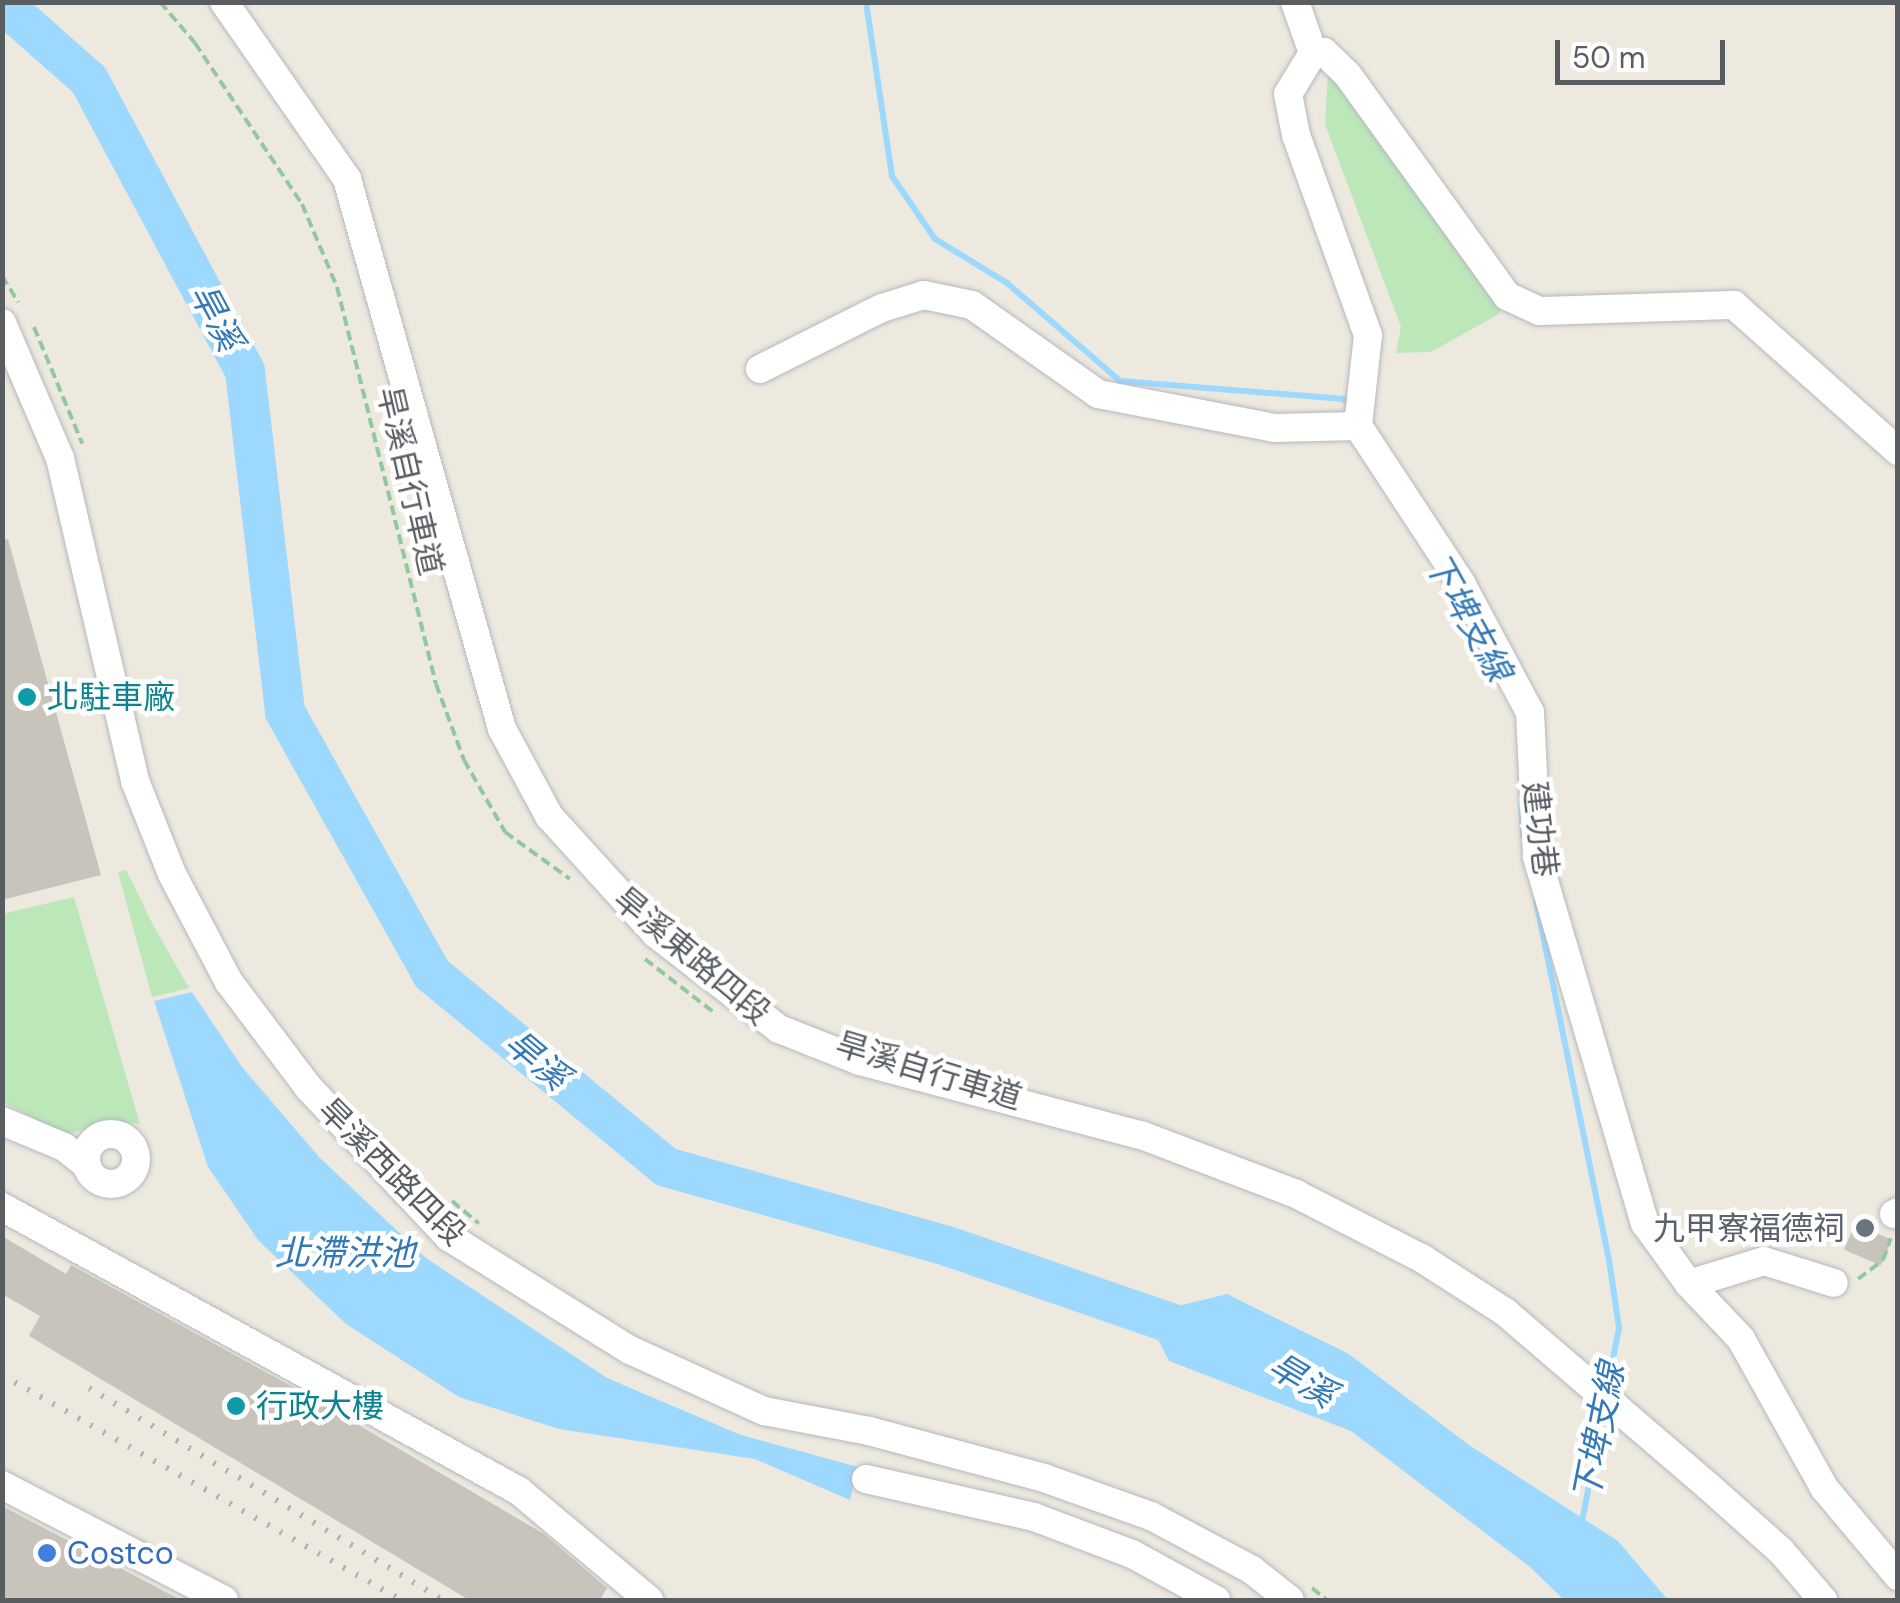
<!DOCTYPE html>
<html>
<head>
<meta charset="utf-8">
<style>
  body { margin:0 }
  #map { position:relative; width:1900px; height:1603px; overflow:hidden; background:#ede9df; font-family:"DM Sans","Noto Sans TC",sans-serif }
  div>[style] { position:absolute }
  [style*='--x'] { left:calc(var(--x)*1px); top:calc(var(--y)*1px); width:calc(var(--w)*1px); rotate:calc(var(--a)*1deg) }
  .green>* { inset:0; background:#bbe7b9 }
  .water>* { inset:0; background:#9dd8ff }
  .stream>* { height:6px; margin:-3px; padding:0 3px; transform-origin:3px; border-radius:3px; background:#9dd8ff }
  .river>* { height:40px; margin:-20px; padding:0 20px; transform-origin:20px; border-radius:20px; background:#9dd8ff }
  .building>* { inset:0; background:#c8c4bc; transform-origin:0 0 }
  .path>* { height:4px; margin-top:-2px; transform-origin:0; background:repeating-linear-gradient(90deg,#92c89f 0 10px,transparent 0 15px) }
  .roads { filter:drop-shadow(0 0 2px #b5b8be) drop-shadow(0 0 2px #b5b8be) }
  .minor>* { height:28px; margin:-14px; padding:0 14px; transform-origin:14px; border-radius:14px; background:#fff }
  .minor>.ring { margin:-14px; padding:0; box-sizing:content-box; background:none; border:28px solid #fff; border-radius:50% }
  .rail>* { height:6px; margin-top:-3px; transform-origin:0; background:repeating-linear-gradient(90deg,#b2b3b3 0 2.5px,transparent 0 14.5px) }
  .dots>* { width:28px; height:28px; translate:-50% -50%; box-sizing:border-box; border:5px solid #fff; border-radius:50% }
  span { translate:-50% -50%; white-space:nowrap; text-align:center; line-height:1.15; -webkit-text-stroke:9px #fff; paint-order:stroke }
  .street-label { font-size:32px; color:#585d62 }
  .culture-label { font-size:32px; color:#0d838f }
  .left { translate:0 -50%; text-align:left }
  .worship-label { font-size:32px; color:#5b616d }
  .right { translate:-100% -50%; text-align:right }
  .shop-label { font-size:32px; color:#366cbe }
  .water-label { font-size:35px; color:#3379b8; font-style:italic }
  .frame { position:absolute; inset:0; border:5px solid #585d62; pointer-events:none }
  .scale { position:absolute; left:1555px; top:40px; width:170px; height:45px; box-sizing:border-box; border:5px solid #585d62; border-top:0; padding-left:12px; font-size:30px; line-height:35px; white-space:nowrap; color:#585d62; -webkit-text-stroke:8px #fff; paint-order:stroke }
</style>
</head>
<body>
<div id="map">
  <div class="green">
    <i style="clip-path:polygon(1328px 73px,1510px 295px,1499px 314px,1431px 352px,1396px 353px,1401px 327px,1325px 124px)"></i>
    <i style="clip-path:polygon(126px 870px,153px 925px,189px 988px,152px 997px,118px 872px)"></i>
    <i style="clip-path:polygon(74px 897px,140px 1124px,106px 1121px,67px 1135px,3px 1102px,2px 914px)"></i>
  </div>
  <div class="water">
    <i style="clip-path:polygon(192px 992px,242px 1067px,319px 1157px,426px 1258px,607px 1378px,741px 1435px,858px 1467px,850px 1500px,755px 1459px,559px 1429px,459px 1397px,346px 1324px,258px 1240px,208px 1167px,154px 1001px)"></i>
    <i style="clip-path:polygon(1227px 1294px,1349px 1354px,1469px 1445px,1618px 1541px,1668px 1600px,1564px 1600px,1530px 1567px,1351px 1431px,1169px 1361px,1145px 1314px)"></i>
  </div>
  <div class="stream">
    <i style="--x:866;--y:2;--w:176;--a:81.5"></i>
    <i style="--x:892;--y:176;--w:76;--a:55.7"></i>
    <i style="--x:935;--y:239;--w:84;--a:31.4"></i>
    <i style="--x:1007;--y:283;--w:150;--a:40.9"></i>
    <i style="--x:1120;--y:381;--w:225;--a:4.6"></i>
    <i style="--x:1344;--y:399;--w:13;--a:58"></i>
    <i style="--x:1521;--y:798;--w:37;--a:87"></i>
    <i style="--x:1536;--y:901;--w:366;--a:78.5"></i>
    <i style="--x:1609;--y:1260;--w:69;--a:81.6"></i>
    <i style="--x:1619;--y:1328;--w:62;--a:101.1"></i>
    <i style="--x:1581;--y:1527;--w:122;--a:-79.1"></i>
  </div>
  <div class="river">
    <i style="--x:2;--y:3;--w:116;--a:41.5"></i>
    <i style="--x:89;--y:80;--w:330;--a:61.8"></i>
    <i style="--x:245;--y:371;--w:343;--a:83.3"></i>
    <i style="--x:285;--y:712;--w:300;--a:60.7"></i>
    <i style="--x:432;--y:974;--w:303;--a:39.5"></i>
    <i style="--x:666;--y:1167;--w:292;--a:15.7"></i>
    <i style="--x:947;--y:1246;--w:261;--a:19"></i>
  </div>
  <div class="building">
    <i style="clip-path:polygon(8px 539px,101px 875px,2px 900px,2px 540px)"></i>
    <i style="left:1855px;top:1224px;width:40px;height:28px;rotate:23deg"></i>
    <i style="clip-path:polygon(2px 1236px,66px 1274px,71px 1265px,311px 1397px,544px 1534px,607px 1588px,600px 1600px,469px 1600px,29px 1336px,40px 1316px,2px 1294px)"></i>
    <i style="clip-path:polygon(2px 1506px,181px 1600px,2px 1600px)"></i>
  </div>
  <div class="path">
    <i style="--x:160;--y:2;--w:54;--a:49.5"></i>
    <i style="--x:195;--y:43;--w:193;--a:56.4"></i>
    <i style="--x:302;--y:204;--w:90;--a:67.1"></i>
    <i style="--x:337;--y:287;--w:409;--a:76"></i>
    <i style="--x:436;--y:684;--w:81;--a:69.8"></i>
    <i style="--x:464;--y:760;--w:83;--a:60.3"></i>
    <i style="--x:505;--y:832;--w:80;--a:35.9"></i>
    <i style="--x:2;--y:276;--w:31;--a:58"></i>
    <i style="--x:34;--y:327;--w:126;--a:67.5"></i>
    <i style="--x:645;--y:959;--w:90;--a:37.8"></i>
    <i style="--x:452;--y:1201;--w:35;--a:40"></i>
    <i style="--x:1858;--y:1279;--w:31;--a:-37"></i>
    <i style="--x:1883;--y:1260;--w:23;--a:-70"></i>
    <i style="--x:1312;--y:1588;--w:19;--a:39"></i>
  </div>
  <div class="roads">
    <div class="minor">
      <i style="--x:224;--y:2;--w:216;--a:55.2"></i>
      <i style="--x:347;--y:179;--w:571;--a:74.26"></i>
      <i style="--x:502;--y:729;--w:99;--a:61.6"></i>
      <i style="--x:549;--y:816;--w:159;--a:47.8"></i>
      <i style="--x:656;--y:934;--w:155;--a:37.7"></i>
      <i style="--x:779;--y:1029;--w:87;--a:21.6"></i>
      <i style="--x:860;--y:1061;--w:291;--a:14.8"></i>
      <i style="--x:1141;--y:1135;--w:166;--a:20.8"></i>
      <i style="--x:1296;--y:1194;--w:143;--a:27.1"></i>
      <i style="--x:1423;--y:1259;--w:98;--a:32.9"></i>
      <i style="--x:1505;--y:1312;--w:267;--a:40.6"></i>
      <i style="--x:1708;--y:1486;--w:98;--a:41.7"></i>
      <i style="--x:1781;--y:1551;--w:65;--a:49.4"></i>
      <i style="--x:1295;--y:2;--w:54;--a:70.6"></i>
      <i style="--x:1313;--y:53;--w:48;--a:121.4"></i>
      <i style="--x:1288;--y:94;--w:42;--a:79"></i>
      <i style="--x:1296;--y:135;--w:213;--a:70.2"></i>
      <i style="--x:1368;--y:335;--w:92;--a:96.3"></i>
      <i style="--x:1358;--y:426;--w:188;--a:56.7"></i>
      <i style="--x:1461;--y:583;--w:146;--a:61.9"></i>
      <i style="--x:1530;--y:712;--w:145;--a:87.2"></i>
      <i style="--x:1537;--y:857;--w:382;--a:73.6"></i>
      <i style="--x:1645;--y:1223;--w:75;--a:54.2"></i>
      <i style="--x:1689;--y:1284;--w:76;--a:46.6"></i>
      <i style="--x:1741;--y:1339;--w:172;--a:60.8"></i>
      <i style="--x:1825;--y:1489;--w:114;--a:50"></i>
      <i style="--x:1313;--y:53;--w:11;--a:-5"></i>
      <i style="--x:1324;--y:52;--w:32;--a:44"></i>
      <i style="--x:1347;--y:74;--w:274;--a:54.2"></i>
      <i style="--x:1507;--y:296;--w:35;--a:25"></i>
      <i style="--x:1539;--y:311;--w:195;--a:-1.8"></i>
      <i style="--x:1734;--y:305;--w:220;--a:41.7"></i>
      <i style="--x:2;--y:323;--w:147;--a:66.8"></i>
      <i style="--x:60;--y:458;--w:332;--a:76.9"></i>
      <i style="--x:135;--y:781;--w:100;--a:68.3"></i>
      <i style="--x:172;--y:874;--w:122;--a:62.2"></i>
      <i style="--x:229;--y:982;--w:131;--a:53"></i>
      <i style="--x:308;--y:1087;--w:206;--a:46.8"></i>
      <i style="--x:449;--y:1237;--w:213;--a:32"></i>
      <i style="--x:630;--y:1350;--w:147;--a:24.5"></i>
      <i style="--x:764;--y:1411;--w:107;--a:10.8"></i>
      <i style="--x:869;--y:1431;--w:181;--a:15"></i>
      <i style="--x:1044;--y:1478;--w:114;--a:19.6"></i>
      <i style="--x:1151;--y:1516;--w:115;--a:28.1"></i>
      <i style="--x:1252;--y:1570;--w:48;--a:38.3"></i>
      <i style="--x:760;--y:369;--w:136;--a:-26.6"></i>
      <i style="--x:882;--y:308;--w:44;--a:-17.2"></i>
      <i style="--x:924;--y:295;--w:49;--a:11.8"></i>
      <i style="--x:972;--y:305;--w:154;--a:35.2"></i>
      <i style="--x:1098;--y:394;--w:180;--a:10.9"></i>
      <i style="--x:1275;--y:428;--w:83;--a:-1.4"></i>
      <i style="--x:2;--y:1121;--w:67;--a:22.8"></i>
      <i style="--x:64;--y:1147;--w:29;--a:38"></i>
      <i class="ring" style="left:86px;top:1134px;width:22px;height:22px"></i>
      <i style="--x:2;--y:1207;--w:590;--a:28.78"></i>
      <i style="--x:519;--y:1491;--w:170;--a:40"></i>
      <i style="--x:1894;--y:1214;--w:4;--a:-27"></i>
      <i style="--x:1689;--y:1284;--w:78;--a:-17"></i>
      <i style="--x:1764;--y:1261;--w:73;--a:17.4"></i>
      <i style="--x:866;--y:1479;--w:172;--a:12.7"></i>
      <i style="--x:1034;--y:1517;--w:105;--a:20.7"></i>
      <i style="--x:1132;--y:1554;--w:96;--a:28.7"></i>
      <i style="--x:2;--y:1485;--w:250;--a:27.4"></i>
    </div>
  </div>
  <div class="rail">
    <i style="--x:2;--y:1375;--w:458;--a:29.4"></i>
    <i style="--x:89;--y:1388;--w:413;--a:30.9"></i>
  </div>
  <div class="dots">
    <i style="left:27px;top:697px;background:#0f9aa8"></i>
    <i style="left:1865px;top:1228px;background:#6b7280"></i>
    <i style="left:236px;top:1406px;background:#0f9aa8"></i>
    <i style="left:47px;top:1553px;background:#3f7fe0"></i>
  </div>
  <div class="street-label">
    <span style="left:410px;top:481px;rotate:77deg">旱溪自行車道</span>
    <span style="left:1540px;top:829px;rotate:83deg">建功巷</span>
    <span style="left:692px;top:956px;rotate:40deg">旱溪東路四段</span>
    <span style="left:929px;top:1071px;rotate:17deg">旱溪自行車道</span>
    <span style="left:392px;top:1172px;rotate:45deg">旱溪西路四段</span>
  </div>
  <div class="culture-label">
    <span class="left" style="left:47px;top:697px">北駐車廠</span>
    <span class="left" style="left:256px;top:1406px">行政大樓</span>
  </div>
  <div class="worship-label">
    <span class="right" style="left:1845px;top:1228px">九甲寮福德祠</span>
  </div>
  <div class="shop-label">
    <span class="left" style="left:67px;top:1553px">Costco</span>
  </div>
  <div class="water-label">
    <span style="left:216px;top:317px;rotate:62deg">旱溪</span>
    <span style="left:1468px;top:617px;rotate:61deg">下埤支線</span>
    <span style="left:537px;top:1060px;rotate:40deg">旱溪</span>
    <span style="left:345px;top:1253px">北滯洪池</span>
    <span style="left:1302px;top:1380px;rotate:31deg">旱溪</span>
    <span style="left:1599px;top:1432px;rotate:-79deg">下埤支線</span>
  </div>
  <div class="frame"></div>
  <div class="scale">50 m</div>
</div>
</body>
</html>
